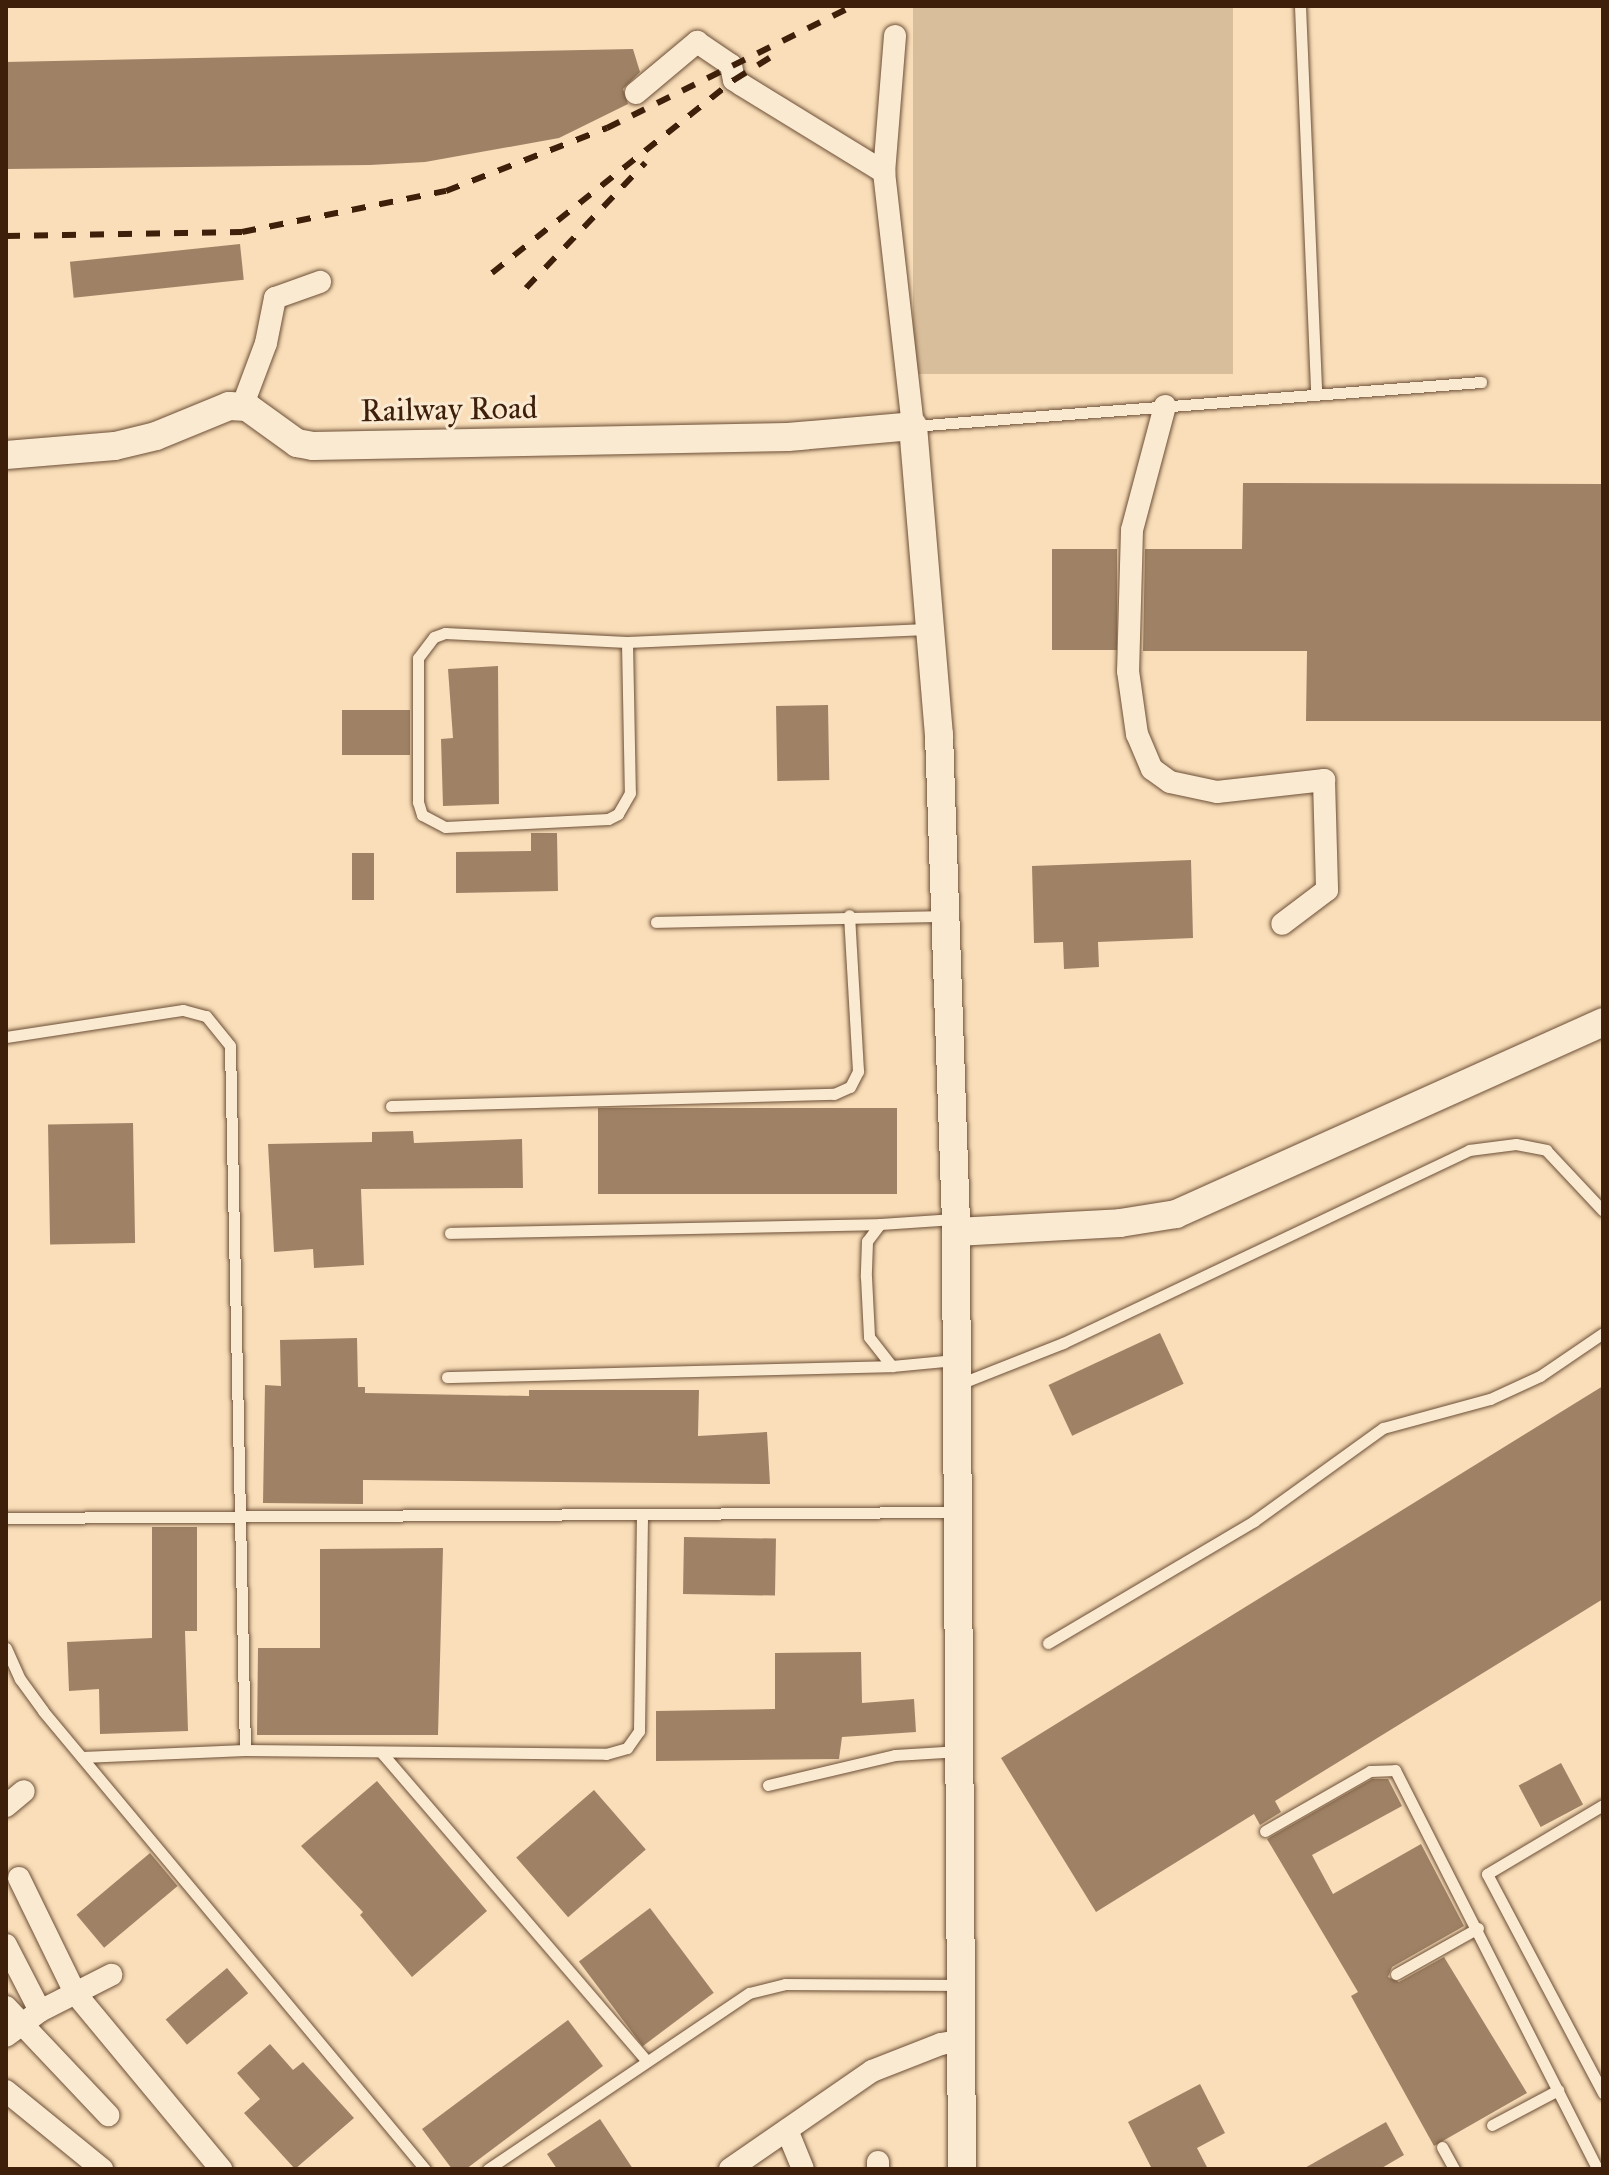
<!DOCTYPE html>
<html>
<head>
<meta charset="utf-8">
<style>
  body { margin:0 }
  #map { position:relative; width:1609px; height:2175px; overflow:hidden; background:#f9deb9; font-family:"IM FELL Great Primer",serif }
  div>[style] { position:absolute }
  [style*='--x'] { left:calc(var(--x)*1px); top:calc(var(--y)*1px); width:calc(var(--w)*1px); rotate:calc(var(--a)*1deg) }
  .green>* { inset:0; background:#d9be9b; transform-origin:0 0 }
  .building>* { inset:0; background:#9f8265; transform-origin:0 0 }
  .roads { filter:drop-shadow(0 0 2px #6c4f36) drop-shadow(0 0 2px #6c4f36) }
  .service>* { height:11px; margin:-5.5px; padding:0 5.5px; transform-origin:5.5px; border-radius:5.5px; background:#fbead2 }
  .minor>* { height:22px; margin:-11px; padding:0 11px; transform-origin:11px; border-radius:11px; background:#fbead2 }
  .tertiary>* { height:28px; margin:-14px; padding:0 14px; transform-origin:14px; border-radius:14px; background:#fbead2 }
  .rail>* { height:6px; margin-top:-3px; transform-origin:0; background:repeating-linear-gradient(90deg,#3d1f0a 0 14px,transparent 0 28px) }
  span { translate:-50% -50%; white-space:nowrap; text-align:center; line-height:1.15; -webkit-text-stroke:6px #fbead2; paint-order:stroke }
  .street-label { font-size:32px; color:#3d1f0a }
  .frame { position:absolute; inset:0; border:8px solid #3d1f0a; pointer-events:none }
</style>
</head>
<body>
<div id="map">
  <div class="green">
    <i style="left:913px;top:6px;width:320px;height:368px"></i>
  </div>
  <div class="building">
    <i style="clip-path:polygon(633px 49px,640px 72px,623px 89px,628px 104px,559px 138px,425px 162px,370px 165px,6px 169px,6px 62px)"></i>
    <i style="left:240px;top:244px;width:36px;height:171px;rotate:84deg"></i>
    <i style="clip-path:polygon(1243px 483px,1603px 484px,1603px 721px,1306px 721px,1307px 651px,1143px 651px,1145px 549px,1242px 549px)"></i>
    <i style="left:1052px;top:549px;width:65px;height:101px"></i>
    <i style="clip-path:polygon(498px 666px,499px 804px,443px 806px,441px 739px,453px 738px,448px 669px)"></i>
    <i style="left:828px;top:705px;width:75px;height:52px;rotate:89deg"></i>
    <i style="left:410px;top:710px;width:45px;height:68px;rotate:90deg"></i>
    <i style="clip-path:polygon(531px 833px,557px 833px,558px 891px,456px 893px,456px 852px,531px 851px)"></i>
    <i style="left:352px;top:853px;width:22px;height:47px"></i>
    <i style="clip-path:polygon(1191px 860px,1193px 938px,1098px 942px,1099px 967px,1064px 969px,1063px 942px,1034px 943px,1032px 866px)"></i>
    <i style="left:897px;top:1108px;width:86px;height:299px;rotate:90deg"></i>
    <i style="left:133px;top:1123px;width:120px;height:85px;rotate:89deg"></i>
    <i style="clip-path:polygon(413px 1131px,414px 1143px,522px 1139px,523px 1188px,361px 1189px,364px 1265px,314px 1268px,313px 1249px,274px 1252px,268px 1144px,372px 1142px,372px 1132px)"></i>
    <i style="left:1160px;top:1333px;width:56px;height:123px;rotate:65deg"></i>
    <i style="clip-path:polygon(357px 1338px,358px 1387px,365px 1387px,365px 1393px,529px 1396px,529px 1390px,699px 1390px,698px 1436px,767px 1432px,770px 1484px,363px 1480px,363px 1504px,263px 1503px,265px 1385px,281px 1386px,280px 1340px)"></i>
    <i style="clip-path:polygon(1603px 1386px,1603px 1599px,1275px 1801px,1281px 1812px,1260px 1825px,1254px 1814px,1096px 1912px,1001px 1758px)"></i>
    <i style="clip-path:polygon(152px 1527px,197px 1527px,197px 1631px,185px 1631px,188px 1731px,100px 1734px,99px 1689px,69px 1691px,67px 1642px,152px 1638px)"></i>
    <i style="left:684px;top:1537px;width:92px;height:57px;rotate:1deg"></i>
    <i style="clip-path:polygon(443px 1548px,438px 1735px,257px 1735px,258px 1648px,320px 1648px,320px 1549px)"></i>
    <i style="clip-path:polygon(861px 1652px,862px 1703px,914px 1699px,916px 1732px,842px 1737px,839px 1759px,656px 1761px,656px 1711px,775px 1709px,775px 1653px)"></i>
    <i style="left:1561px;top:1763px;width:47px;height:48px;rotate:62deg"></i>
    <i style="clip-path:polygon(1372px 1779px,1388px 1779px,1402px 1806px,1312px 1855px,1333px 1894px,1421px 1844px,1464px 1926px,1392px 1967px,1388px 1977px,1399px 1982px,1444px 1957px,1527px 2093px,1434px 2146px,1351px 1996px,1358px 1992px,1267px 1839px)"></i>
    <i style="clip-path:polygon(377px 1781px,487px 1911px,412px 1977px,360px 1915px,363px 1912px,301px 1846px)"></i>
    <i style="left:594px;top:1790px;width:79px;height:103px;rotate:49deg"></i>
    <i style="left:150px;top:1853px;width:43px;height:96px;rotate:50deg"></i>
    <i style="left:650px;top:1908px;width:106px;height:89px;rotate:53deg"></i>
    <i style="left:227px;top:1968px;width:33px;height:80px;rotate:50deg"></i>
    <i style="clip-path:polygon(568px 2020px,603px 2066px,466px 2169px,452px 2169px,422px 2129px)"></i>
    <i style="clip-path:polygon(270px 2044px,293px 2070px,303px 2062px,354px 2118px,295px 2169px,244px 2113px,260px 2099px,237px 2073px)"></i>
    <i style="clip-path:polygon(1200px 2084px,1225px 2133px,1197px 2148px,1208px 2169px,1152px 2169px,1128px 2122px)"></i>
    <i style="clip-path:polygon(600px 2119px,633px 2169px,557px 2169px,547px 2154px)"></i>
    <i style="clip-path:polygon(1386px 2122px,1404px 2155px,1380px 2169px,1303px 2169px)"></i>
  </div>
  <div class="roads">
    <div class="service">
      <i style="--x:1300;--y:6;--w:388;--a:87.6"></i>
      <i style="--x:913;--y:426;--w:570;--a:-4.43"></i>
      <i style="--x:627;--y:642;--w:151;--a:88.9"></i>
      <i style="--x:630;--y:793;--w:24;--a:120"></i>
      <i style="--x:618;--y:814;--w:11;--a:153"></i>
      <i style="--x:608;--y:819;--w:163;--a:177.2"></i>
      <i style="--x:445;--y:827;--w:26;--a:-152"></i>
      <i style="--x:422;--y:815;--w:14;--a:-107"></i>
      <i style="--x:418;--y:802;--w:144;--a:-90"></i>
      <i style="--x:418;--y:658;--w:26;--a:-53"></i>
      <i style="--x:434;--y:637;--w:12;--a:-20"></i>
      <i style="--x:445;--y:633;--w:182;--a:2.8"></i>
      <i style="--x:627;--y:642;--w:300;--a:-2.5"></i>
      <i style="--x:656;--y:922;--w:287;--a:-1.2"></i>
      <i style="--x:6;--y:1037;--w:179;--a:-8.7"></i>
      <i style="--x:183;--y:1010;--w:24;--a:15"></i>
      <i style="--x:206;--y:1016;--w:38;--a:51"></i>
      <i style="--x:230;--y:1046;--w:704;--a:88.78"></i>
      <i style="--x:391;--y:1106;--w:443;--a:-1.6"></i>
      <i style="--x:834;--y:1094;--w:17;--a:-24"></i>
      <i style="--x:850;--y:1087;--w:18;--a:-63"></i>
      <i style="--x:858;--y:1071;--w:156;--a:-93.3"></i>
      <i style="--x:954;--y:1219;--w:74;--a:176.1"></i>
      <i style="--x:880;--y:1224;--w:21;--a:127"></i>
      <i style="--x:867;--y:1241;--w:36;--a:92"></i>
      <i style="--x:866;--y:1277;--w:60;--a:87.1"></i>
      <i style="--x:869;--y:1337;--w:37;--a:52"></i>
      <i style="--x:892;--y:1366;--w:63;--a:-5.4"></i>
      <i style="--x:450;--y:1233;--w:430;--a:-1.2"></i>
      <i style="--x:447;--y:1377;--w:445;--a:-1.4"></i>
      <i style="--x:959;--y:1384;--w:112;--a:-21.5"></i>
      <i style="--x:1063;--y:1343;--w:450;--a:-25.4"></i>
      <i style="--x:1469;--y:1150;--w:47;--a:-7.3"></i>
      <i style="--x:1516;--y:1144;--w:31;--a:11"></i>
      <i style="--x:1546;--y:1150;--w:83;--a:46.9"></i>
      <i style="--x:6;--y:1518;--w:950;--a:-0.36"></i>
      <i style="--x:1048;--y:1643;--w:239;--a:-30.6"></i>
      <i style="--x:1254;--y:1521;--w:159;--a:-35.8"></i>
      <i style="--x:1383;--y:1428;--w:111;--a:-15.2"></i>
      <i style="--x:1490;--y:1399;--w:55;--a:-24.7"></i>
      <i style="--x:1540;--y:1376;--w:76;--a:-34.3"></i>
      <i style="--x:6;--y:1648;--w:34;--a:66"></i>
      <i style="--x:20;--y:1679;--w:39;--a:54"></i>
      <i style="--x:43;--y:1711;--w:596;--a:50.17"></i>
      <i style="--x:381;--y:1752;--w:405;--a:49.3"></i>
      <i style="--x:82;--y:1757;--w:163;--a:-2.5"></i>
      <i style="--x:245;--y:1750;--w:361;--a:0.6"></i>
      <i style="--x:606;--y:1754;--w:22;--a:-16"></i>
      <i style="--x:627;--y:1748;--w:21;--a:-55"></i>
      <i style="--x:639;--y:1731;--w:216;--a:-89.2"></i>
      <i style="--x:768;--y:1785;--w:130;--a:-13.3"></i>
      <i style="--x:895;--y:1755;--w:65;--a:-3.5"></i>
      <i style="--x:1603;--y:1805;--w:135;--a:149.3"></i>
      <i style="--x:1487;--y:1874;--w:248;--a:62.1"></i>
      <i style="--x:1265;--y:1831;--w:121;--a:-29.7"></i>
      <i style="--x:1370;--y:1771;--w:25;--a:-2"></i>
      <i style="--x:1395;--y:1770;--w:447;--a:63.1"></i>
      <i style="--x:1396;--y:1974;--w:94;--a:-29.3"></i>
      <i style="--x:1492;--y:2125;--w:75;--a:-27.9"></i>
      <i style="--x:1442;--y:2147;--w:25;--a:61"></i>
      <i style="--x:488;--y:2169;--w:315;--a:-34"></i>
      <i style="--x:749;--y:1993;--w:37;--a:-14"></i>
      <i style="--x:785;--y:1984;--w:175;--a:0.3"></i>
    </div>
    <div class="minor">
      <i style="--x:895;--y:36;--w:136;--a:94.6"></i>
      <i style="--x:884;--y:172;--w:256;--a:83.5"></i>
      <i style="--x:636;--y:93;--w:80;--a:-39.9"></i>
      <i style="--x:697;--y:42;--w:41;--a:34.1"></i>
      <i style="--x:731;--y:65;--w:15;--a:79"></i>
      <i style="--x:734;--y:80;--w:9;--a:32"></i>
      <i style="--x:742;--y:85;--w:167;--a:31.5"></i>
      <i style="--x:1165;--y:406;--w:128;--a:104.9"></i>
      <i style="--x:1132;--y:530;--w:141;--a:91.6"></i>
      <i style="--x:1128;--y:671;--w:64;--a:81.9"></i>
      <i style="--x:1137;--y:734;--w:38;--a:67"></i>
      <i style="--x:1152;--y:769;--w:22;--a:36"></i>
      <i style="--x:1170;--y:782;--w:48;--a:12"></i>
      <i style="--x:1217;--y:792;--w:108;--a:-6.4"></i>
      <i style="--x:1324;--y:780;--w:110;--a:88.4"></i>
      <i style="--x:1327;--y:890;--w:56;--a:142.9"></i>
      <i style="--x:242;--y:407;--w:68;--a:-69.4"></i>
      <i style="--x:266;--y:343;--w:46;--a:-78.7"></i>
      <i style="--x:275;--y:298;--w:48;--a:-19.6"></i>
      <i style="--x:6;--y:1806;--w:23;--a:-40"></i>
      <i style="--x:19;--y:1878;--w:128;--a:64"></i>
      <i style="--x:75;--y:1993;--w:229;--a:50.3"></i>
      <i style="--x:6;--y:1945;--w:74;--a:62.7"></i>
      <i style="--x:6;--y:2007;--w:149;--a:46.6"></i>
      <i style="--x:6;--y:2036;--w:42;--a:-36.3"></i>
      <i style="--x:40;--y:2011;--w:80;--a:-26.9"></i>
      <i style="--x:6;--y:2091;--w:124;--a:39.1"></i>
      <i style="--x:787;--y:2130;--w:42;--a:67.7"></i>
      <i style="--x:878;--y:2162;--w:7;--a:90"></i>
      <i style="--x:730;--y:2169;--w:173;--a:-34.6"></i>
      <i style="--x:872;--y:2071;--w:74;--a:-21.4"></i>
      <i style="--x:941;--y:2044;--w:23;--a:-10"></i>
    </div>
    <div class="tertiary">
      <i style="--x:6;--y:455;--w:109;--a:-4.7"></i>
      <i style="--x:115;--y:446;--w:42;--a:-13.7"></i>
      <i style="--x:156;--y:436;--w:79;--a:-22.3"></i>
      <i style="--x:229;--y:406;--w:18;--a:3"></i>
      <i style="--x:247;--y:407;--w:62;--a:35.8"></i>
      <i style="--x:297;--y:443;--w:16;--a:11"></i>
      <i style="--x:313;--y:446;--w:475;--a:-1.1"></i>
      <i style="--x:788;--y:437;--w:125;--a:-5"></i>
      <i style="--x:913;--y:426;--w:310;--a:85.2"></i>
      <i style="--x:939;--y:735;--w:497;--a:88"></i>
      <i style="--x:962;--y:2169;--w:937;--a:-90.37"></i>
      <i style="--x:956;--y:1232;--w:164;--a:-3.1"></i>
      <i style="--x:1120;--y:1223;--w:57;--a:-9.1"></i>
      <i style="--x:1176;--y:1214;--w:468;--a:-24.2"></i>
    </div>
  </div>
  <div class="rail">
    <i style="--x:6;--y:236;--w:236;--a:-1"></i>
    <i style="--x:242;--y:232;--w:208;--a:-11.4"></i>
    <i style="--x:446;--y:191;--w:173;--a:-21.4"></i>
    <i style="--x:607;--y:128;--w:275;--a:-26.4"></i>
    <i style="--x:492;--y:273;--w:310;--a:-38.6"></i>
    <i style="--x:734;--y:80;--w:47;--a:-32"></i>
    <i style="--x:526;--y:288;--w:173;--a:-46.4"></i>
  </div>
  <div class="street-label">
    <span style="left:449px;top:410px;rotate:-1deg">Railway Road</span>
  </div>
  <div class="frame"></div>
</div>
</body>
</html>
